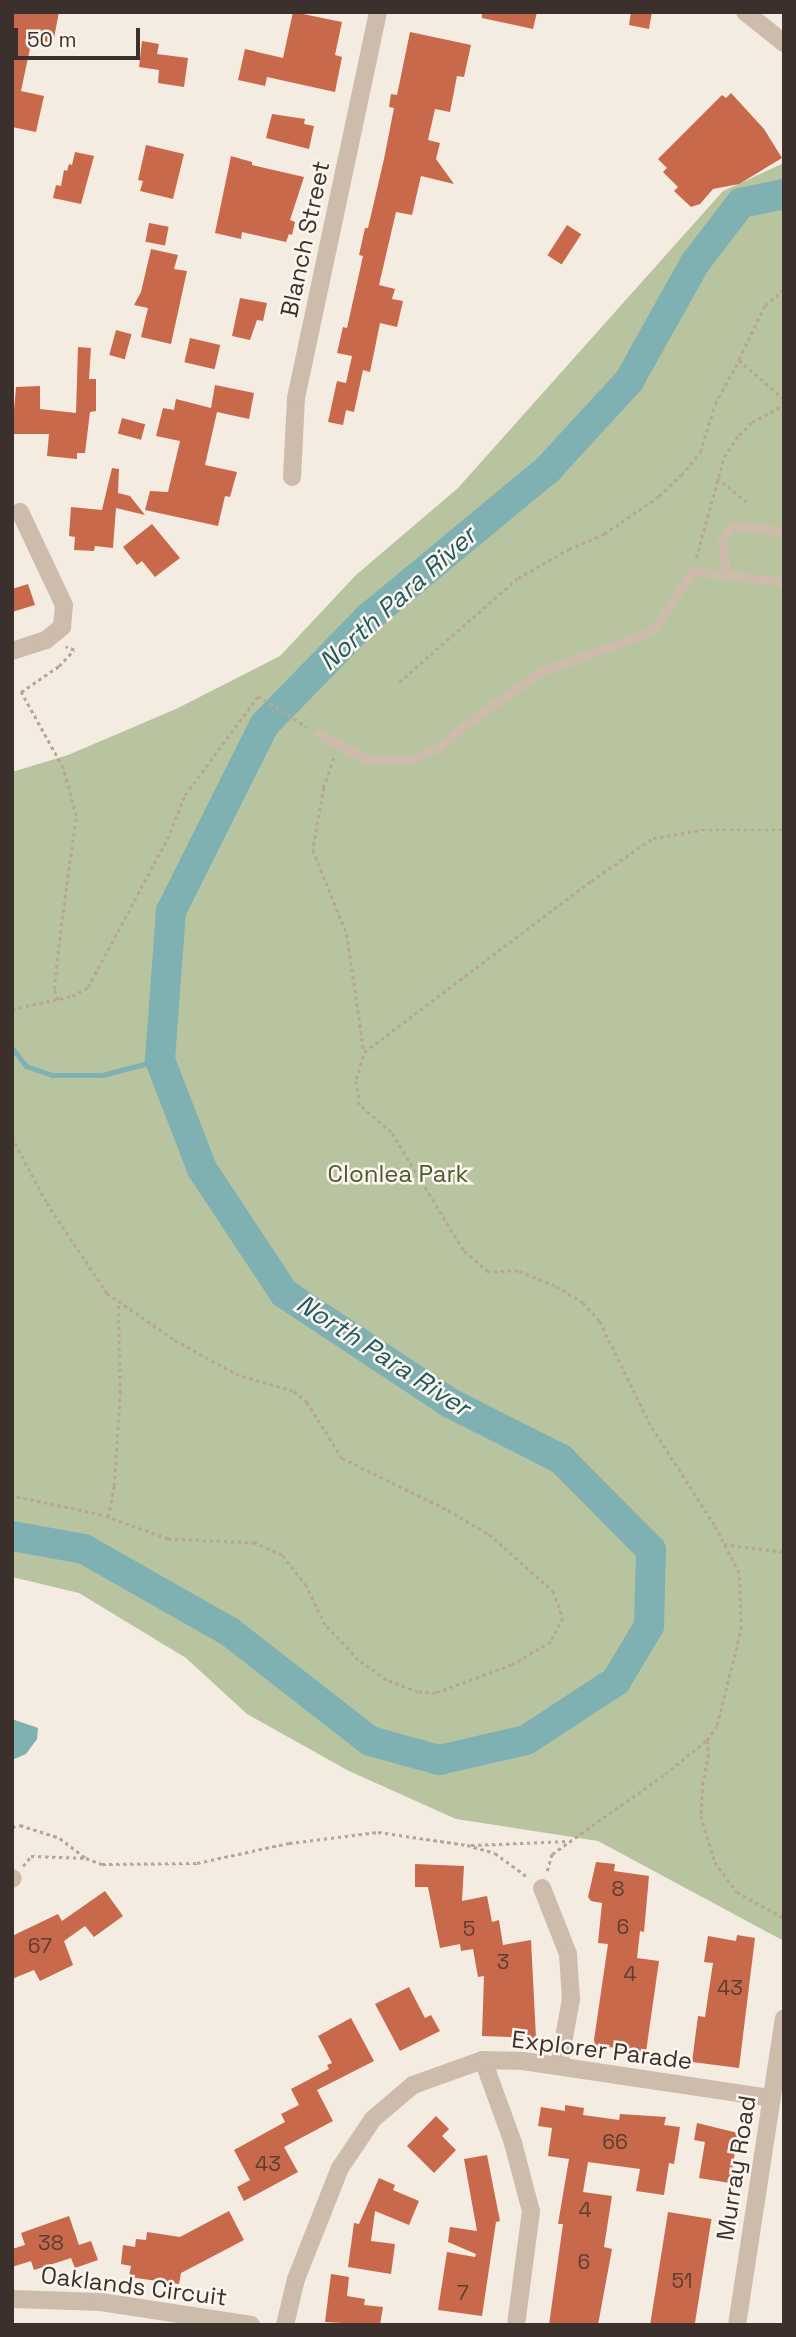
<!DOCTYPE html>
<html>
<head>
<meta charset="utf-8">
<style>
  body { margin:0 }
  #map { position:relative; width:796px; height:2337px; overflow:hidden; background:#f4ebe1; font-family:"Space Grotesk",sans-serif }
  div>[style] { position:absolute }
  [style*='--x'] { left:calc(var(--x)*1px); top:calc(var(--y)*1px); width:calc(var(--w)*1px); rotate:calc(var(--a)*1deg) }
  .green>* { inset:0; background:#b8c4a0 }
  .water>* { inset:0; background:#7fb0b2 }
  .stream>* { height:5px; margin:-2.5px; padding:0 2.5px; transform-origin:2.5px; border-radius:2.5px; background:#7fb0b2 }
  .river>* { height:30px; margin:-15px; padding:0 15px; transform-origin:15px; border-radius:15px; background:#7fb0b2 }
  .building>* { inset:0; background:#c8694b; transform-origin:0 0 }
  .path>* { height:2.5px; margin-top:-1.25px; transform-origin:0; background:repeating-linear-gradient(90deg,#b9a596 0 3.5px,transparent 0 7px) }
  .service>* { height:9px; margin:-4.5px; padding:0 4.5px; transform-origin:4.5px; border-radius:4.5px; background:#cdbbac }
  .minor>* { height:18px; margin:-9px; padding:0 9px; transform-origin:9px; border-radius:9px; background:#cdbbac }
  .tertiary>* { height:18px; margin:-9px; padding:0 9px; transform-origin:9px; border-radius:9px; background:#cdbbac }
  span { translate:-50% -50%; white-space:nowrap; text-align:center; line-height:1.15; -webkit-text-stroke:5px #fbf5ee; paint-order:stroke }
  .number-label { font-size:21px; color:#5e3e33 }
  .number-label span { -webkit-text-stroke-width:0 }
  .street-label { font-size:24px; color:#3b302b }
  .park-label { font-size:24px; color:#4a5a2e }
  .water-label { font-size:26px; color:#1f5a5e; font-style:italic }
  .frame { position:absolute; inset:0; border:14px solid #3b302b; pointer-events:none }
  .scale { position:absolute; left:14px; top:28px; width:126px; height:32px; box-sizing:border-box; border:4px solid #3b302b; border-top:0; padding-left:9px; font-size:21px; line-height:24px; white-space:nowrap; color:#3b302b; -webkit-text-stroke:5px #fbf5ee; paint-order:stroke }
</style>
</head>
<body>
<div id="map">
  <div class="green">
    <i style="clip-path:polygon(784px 163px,784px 1941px,598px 1841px,456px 1819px,349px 1771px,247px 1714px,186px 1658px,79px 1593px,12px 1577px,12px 772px,68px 755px,176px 709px,280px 656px,356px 575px,458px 488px,723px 191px)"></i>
  </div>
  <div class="water">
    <i style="clip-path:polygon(12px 1719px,38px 1728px,37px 1739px,26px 1754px,12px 1760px)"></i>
  </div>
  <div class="stream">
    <i style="--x:12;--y:1048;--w:23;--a:52"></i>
    <i style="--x:26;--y:1066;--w:28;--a:19"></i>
    <i style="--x:52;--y:1075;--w:50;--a:0"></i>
    <i style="--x:102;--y:1075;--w:60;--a:-14.5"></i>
  </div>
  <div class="river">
    <i style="--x:12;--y:1536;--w:73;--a:10.2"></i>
    <i style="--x:84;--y:1549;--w:168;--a:29.6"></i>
    <i style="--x:230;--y:1632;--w:177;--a:37.9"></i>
    <i style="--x:370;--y:1741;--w:72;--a:15.4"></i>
    <i style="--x:439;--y:1760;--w:89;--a:-12.9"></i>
    <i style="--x:526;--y:1740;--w:108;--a:-33.2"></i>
    <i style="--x:616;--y:1681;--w:64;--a:-59"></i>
    <i style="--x:649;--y:1626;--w:76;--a:-88.5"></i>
    <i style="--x:651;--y:1550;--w:128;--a:-134.7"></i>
    <i style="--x:561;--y:1459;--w:124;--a:-153.2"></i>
    <i style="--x:450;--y:1403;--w:199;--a:-146.5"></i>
    <i style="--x:284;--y:1293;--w:149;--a:-123.5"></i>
    <i style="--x:202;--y:1169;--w:117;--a:-111.1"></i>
    <i style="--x:160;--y:1060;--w:149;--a:-85.8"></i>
    <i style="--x:171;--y:911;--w:208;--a:-63.4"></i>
    <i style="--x:264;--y:725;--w:149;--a:-45.8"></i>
    <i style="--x:368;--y:618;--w:234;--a:-39.6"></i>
    <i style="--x:548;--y:469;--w:120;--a:-47.4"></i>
    <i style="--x:629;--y:381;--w:135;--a:-60.8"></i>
    <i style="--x:695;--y:263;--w:76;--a:-52.5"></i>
    <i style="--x:741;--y:203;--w:44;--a:-11.8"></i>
  </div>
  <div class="building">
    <i style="clip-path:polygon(12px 12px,59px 12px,53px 43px,32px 39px,21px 91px,44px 96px,36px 132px,12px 127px)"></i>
    <i style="clip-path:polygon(293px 12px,342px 22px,335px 55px,342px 57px,335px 92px,267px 77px,265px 86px,238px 80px,245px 49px,283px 58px)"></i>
    <i style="clip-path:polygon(482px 12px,537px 12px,533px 29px,482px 18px)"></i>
    <i style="clip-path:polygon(631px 12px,652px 12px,649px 29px,629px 25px)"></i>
    <i style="clip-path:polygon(410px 32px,471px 45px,464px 77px,457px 76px,450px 112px,435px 109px,428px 140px,440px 143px,436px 159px,454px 184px,421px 176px,412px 215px,396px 212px,379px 285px,395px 289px,392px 299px,403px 301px,397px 327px,380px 323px,370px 372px,363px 370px,354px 412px,346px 410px,343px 425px,328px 422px,337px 381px,346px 383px,352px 356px,337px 353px,343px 327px,347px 328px,363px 256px,359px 255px,365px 228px,368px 228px,384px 159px,394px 108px,389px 107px,391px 94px,397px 95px)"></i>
    <i style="clip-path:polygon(142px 41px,159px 44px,157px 54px,188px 58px,184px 87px,158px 83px,159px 70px,139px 67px)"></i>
    <i style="clip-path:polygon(731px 93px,764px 129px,782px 158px,739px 184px,713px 189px,700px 204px,691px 207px,674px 191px,678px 187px,663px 172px,667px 168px,658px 159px,722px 95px,726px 98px)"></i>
    <i style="clip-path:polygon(272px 114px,305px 119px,304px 124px,314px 126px,309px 149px,266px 138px)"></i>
    <i style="clip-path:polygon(146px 145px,184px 154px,173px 199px,140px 191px,143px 181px,138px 180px)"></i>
    <i style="clip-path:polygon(75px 152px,94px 156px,81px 204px,53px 198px,56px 185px,61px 186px,64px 170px,67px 171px,69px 164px,72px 165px)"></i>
    <i style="clip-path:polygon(231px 156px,252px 162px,252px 165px,304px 177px,290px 220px,295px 222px,292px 235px,289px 234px,286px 242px,242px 232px,241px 239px,215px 233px)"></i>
    <i style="left:149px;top:223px;width:20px;height:19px;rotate:11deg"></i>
    <i style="left:567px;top:225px;width:17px;height:36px;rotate:33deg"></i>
    <i style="clip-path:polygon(151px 249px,178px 255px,174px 269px,187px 271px,171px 344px,141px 337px,148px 308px,134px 305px,141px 292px)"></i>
    <i style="clip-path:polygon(240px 298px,267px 303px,263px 321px,257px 320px,250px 340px,232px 336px)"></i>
    <i style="left:116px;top:330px;width:16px;height:26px;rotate:15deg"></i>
    <i style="left:190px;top:338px;width:31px;height:25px;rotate:13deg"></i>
    <i style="clip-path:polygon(78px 347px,91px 348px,89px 379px,96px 379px,96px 411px,90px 412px,85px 453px,77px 453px,77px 459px,47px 456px,49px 434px,12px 434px,16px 387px,40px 386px,40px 409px,76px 413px)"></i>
    <i style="clip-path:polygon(215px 385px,254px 393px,249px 419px,217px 412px,205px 465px,237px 472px,230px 497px,225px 496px,218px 526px,145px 510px,150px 491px,168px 492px,180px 441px,156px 436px,163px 408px,174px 410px,176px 399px,211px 408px)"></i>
    <i style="left:122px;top:418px;width:24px;height:16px;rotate:15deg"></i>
    <i style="clip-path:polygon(112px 468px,119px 469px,118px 493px,130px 496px,145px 515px,116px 508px,113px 548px,95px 546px,94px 551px,74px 550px,75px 537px,69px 536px,71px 507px,102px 510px)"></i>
    <i style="clip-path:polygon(152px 524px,180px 558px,155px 577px,142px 561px,137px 565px,123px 547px)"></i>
    <i style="clip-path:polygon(28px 584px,35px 605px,12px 612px,12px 589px)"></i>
    <i style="clip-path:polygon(596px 1862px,615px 1864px,614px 1871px,649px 1876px,644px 1932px,640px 1931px,637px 1958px,659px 1961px,646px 2052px,595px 2045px,594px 2040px,608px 1944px,598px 1943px,602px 1903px,591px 1901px,588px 1897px)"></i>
    <i style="clip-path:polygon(415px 1864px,464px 1866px,462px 1901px,487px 1896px,492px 1922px,499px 1920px,503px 1945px,531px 1940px,536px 2038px,482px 2036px,484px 1976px,478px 1977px,473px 1949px,461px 1951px,460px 1944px,440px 1948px,428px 1887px,415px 1887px)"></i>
    <i style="clip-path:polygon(105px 1891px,123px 1916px,94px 1937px,85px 1926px,64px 1941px,73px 1965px,40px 1981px,34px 1970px,12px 1979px,12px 1936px,58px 1914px,62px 1921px)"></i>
    <i style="clip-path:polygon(737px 1935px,755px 1938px,739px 2068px,692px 2062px,698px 2016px,705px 2017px,713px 1963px,704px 1962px,708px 1936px,736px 1941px)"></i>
    <i style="clip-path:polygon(409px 1987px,425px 2018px,431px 2015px,440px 2031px,400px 2051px,375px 2004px)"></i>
    <i style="clip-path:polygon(351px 2018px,374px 2061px,317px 2090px,333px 2121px,284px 2147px,298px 2172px,244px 2201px,237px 2187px,250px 2180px,234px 2150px,285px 2122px,281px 2114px,299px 2105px,291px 2089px,329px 2069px,327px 2065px,332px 2063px,318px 2036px)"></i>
    <i style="clip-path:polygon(565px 2105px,584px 2108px,583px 2115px,619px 2120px,620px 2114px,666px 2117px,664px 2125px,680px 2127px,674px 2164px,669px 2163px,664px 2195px,636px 2191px,640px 2169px,588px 2162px,583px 2192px,612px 2196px,604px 2247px,612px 2249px,598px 2325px,549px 2325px,563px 2224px,558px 2224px,569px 2159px,548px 2156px,552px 2128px,538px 2126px,541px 2107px,565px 2111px)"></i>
    <i style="clip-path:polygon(436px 2116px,449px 2129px,442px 2136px,456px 2150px,434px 2173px,407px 2146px)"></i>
    <i style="clip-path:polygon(697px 2123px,738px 2133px,730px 2183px,699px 2178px,705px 2142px,694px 2140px)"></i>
    <i style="clip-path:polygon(487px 2155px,500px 2221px,496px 2222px,482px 2316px,438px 2310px,447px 2252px,475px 2257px,476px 2254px,448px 2242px,450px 2227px,477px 2231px,464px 2159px)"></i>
    <i style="clip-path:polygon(379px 2178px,395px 2185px,393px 2190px,419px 2201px,409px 2225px,375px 2211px,371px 2241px,395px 2244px,391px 2274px,348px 2267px,354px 2223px,359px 2224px)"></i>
    <i style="clip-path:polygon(229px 2211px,244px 2240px,181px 2273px,179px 2284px,129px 2277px,131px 2266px,121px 2264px,123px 2245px,135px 2247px,136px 2239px,146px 2240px,147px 2232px,180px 2237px)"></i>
    <i style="left:668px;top:2212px;width:44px;height:114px;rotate:9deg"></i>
    <i style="clip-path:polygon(69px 2216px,79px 2245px,91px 2241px,98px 2260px,75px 2268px,71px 2258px,34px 2270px,31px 2261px,12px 2267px,12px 2249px,25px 2245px,21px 2233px)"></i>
    <i style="clip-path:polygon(331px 2274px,349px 2277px,347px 2296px,365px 2299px,364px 2305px,383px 2307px,380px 2325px,325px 2322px)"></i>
  </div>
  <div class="path">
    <i style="--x:784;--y:290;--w:25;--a:140"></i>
    <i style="--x:765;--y:306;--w:60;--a:115.7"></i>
    <i style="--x:739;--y:360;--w:60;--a:40.9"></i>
    <i style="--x:717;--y:478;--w:38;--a:39"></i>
    <i style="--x:696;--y:558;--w:105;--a:-74.5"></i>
    <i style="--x:724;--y:457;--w:27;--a:-56"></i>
    <i style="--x:739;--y:435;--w:18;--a:-45"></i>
    <i style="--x:752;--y:422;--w:36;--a:-28"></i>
    <i style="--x:399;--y:682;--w:158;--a:-41.2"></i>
    <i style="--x:518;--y:578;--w:59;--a:-29.6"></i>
    <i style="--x:569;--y:549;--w:38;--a:-23"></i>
    <i style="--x:604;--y:534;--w:67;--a:-34.6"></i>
    <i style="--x:659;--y:496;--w:30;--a:-44"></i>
    <i style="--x:681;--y:475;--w:30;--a:-50"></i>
    <i style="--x:700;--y:452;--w:50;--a:-72.6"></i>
    <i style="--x:715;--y:404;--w:50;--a:-61.4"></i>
    <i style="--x:334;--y:758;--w:31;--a:109"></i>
    <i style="--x:324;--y:787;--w:64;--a:99.9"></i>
    <i style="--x:313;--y:850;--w:91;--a:68"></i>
    <i style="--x:347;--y:934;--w:119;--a:81.8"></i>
    <i style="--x:58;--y:1000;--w:12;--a:-110"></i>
    <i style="--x:54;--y:989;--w:56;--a:-83.9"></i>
    <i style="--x:60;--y:933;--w:118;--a:-82.2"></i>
    <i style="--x:76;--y:816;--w:50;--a:-105.2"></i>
    <i style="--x:63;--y:768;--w:87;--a:-118.9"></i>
    <i style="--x:21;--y:692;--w:46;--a:-34.4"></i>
    <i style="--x:59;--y:666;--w:22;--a:-47"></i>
    <i style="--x:74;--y:650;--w:9;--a:-159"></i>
    <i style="--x:12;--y:1009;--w:61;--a:-12.2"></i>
    <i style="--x:72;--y:996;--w:18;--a:-29"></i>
    <i style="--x:88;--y:987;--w:168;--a:-61.9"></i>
    <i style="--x:167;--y:839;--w:48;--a:-67.8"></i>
    <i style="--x:185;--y:795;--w:123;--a:-53.6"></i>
    <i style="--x:258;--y:696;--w:58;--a:32.3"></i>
    <i style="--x:12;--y:1137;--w:75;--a:62.1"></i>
    <i style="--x:47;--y:1203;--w:108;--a:56.3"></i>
    <i style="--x:107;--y:1293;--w:83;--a:34.7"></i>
    <i style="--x:175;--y:1340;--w:70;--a:29.1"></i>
    <i style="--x:236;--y:1374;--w:60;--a:16.3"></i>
    <i style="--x:294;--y:1391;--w:17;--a:40"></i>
    <i style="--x:307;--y:1402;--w:66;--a:58"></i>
    <i style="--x:342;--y:1458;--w:118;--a:26.1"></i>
    <i style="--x:448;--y:1510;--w:48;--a:30.3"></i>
    <i style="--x:489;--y:1534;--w:86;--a:41.7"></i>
    <i style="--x:553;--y:1591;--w:29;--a:70"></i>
    <i style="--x:563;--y:1618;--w:27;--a:117"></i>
    <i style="--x:551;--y:1642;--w:45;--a:149.5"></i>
    <i style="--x:512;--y:1665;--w:81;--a:159.8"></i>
    <i style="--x:436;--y:1693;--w:18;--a:-177"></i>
    <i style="--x:418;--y:1692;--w:34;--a:-159"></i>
    <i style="--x:386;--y:1680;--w:34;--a:-144"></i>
    <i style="--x:358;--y:1660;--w:48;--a:-133.3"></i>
    <i style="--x:325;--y:1625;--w:43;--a:-116"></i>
    <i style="--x:306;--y:1586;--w:39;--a:-128"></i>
    <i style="--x:282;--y:1555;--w:30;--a:-156"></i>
    <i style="--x:255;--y:1543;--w:87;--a:-177.4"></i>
    <i style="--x:168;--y:1539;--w:70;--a:-160"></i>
    <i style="--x:102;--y:1515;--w:92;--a:-168.1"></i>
    <i style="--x:108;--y:1517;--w:32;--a:-79"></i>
    <i style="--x:114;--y:1486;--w:93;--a:-86.3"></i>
    <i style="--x:120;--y:1393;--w:92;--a:-91.2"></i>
    <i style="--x:724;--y:1544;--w:61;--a:7.6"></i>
    <i style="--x:707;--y:1740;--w:14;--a:82"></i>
    <i style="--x:709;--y:1754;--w:29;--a:102"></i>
    <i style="--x:703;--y:1782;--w:34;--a:93"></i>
    <i style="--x:701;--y:1816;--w:48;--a:73.1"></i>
    <i style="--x:715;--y:1862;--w:37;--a:54"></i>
    <i style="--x:737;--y:1892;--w:54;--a:29"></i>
    <i style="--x:12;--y:1827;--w:8;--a:-14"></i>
    <i style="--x:20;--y:1825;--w:42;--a:18"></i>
    <i style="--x:60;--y:1838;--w:33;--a:38"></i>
    <i style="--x:86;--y:1858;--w:17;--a:21"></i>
    <i style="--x:102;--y:1864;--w:95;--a:-0.6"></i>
    <i style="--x:197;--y:1863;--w:94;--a:-12.3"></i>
    <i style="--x:289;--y:1843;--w:90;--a:-7"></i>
    <i style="--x:378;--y:1832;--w:90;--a:8.3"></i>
    <i style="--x:467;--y:1845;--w:29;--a:16"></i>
    <i style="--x:495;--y:1853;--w:42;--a:36.3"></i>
    <i style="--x:471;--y:1845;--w:98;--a:-2.3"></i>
    <i style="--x:23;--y:1866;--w:13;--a:-51"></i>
    <i style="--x:31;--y:1856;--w:55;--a:2.1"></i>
    <i style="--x:547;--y:1871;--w:18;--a:-74"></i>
    <i style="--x:552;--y:1854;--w:138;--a:-35.3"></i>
    <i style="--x:665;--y:1774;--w:54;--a:-39"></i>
    <i style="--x:707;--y:1740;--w:18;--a:-56"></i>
    <i style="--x:717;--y:1725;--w:99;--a:-76"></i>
    <i style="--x:741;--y:1629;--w:56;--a:-92"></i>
    <i style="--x:739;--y:1573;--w:54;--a:-117.5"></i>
    <i style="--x:714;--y:1525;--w:119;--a:-122.6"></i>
    <i style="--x:650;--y:1425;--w:116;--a:-116.1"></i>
    <i style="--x:599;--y:1321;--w:24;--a:-132"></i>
    <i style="--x:583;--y:1303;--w:33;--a:-149"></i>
    <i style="--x:555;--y:1286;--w:40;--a:-158"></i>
    <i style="--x:518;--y:1271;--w:30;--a:178"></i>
    <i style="--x:488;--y:1272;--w:33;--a:-139"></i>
    <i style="--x:463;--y:1250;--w:138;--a:-121.4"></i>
    <i style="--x:391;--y:1132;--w:42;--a:-139.8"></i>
    <i style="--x:359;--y:1105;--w:26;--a:-97"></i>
    <i style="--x:356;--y:1079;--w:28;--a:-73"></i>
    <i style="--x:364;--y:1052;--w:284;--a:-37"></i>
    <i style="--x:591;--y:881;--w:75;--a:-34.7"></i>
    <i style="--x:653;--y:838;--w:50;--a:-9.3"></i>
    <i style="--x:702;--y:830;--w:82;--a:0"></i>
  </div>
  <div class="service">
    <i style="--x:726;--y:573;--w:34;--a:-97"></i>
    <i style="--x:722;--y:539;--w:18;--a:-52"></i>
    <i style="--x:733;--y:525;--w:51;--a:7.8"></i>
    <i style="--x:318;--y:734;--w:56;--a:27.5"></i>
    <i style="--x:368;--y:760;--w:41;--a:0"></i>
    <i style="--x:409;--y:760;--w:33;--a:-23"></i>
    <i style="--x:439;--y:747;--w:44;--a:-39.5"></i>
    <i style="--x:473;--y:719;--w:84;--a:-34.8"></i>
    <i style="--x:542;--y:671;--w:106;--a:-19.8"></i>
    <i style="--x:642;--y:635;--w:15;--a:-32"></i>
    <i style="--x:655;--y:627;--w:67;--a:-56.5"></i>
    <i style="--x:692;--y:571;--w:93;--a:6.8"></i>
  </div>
  <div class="minor">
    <i style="--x:745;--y:12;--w:50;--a:38.5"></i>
    <i style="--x:292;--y:477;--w:79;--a:-87.1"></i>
    <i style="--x:296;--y:398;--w:395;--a:-78"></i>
    <i style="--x:12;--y:651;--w:36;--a:-18"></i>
    <i style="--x:46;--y:640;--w:21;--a:-39"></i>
    <i style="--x:62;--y:627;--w:22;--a:-85"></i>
    <i style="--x:64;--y:605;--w:103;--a:-115.3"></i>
    <i style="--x:12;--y:1879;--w:1;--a:-45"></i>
    <i style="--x:542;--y:1888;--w:71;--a:68.5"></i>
    <i style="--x:568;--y:1954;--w:45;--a:86.2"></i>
    <i style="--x:571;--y:1999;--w:67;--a:100.3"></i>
    <i style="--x:483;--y:2060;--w:88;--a:70.1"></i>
    <i style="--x:513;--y:2143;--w:70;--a:75.2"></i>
    <i style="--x:531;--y:2211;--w:115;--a:97.5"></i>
    <i style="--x:12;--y:2299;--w:89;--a:1.9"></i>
    <i style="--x:101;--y:2302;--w:152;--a:8.7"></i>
    <i style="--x:285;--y:2325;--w:47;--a:-76.6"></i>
    <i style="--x:296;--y:2279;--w:119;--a:-68.4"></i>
    <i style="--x:340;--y:2168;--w:59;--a:-56"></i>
    <i style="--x:373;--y:2119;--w:52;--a:-40.4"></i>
    <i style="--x:413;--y:2085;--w:74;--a:-19.7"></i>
    <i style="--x:483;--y:2060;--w:40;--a:1.4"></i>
    <i style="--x:523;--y:2061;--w:251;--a:8.5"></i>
  </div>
  <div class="tertiary">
    <i style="--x:737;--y:2325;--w:310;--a:-81.3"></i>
  </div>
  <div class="number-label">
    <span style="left:618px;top:1889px">8</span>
    <span style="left:623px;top:1927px">6</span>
    <span style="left:469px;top:1929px">5</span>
    <span style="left:40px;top:1946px">67</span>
    <span style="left:503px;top:1962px">3</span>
    <span style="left:630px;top:1974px">4</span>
    <span style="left:730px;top:1988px">43</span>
    <span style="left:615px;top:2142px">66</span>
    <span style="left:268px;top:2164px">43</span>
    <span style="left:585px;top:2210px">4</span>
    <span style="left:51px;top:2243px">38</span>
    <span style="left:584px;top:2262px">6</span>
    <span style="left:682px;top:2281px">51</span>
    <span style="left:463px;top:2293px">7</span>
  </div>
  <div class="street-label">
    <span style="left:305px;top:239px;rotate:-78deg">Blanch Street</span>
    <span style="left:602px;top:2050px;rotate:7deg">Explorer Parade</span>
    <span style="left:736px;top:2168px;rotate:-81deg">Murray Road</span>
    <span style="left:134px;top:2286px;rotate:7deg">Oaklands Circuit</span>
  </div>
  <div class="park-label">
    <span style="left:398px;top:1174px">Clonlea Park</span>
  </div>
  <div class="water-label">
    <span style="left:398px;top:599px;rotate:-42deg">North Para River</span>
    <span style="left:383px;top:1356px;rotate:33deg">North Para River</span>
  </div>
  <div class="frame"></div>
  <div class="scale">50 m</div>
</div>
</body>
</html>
